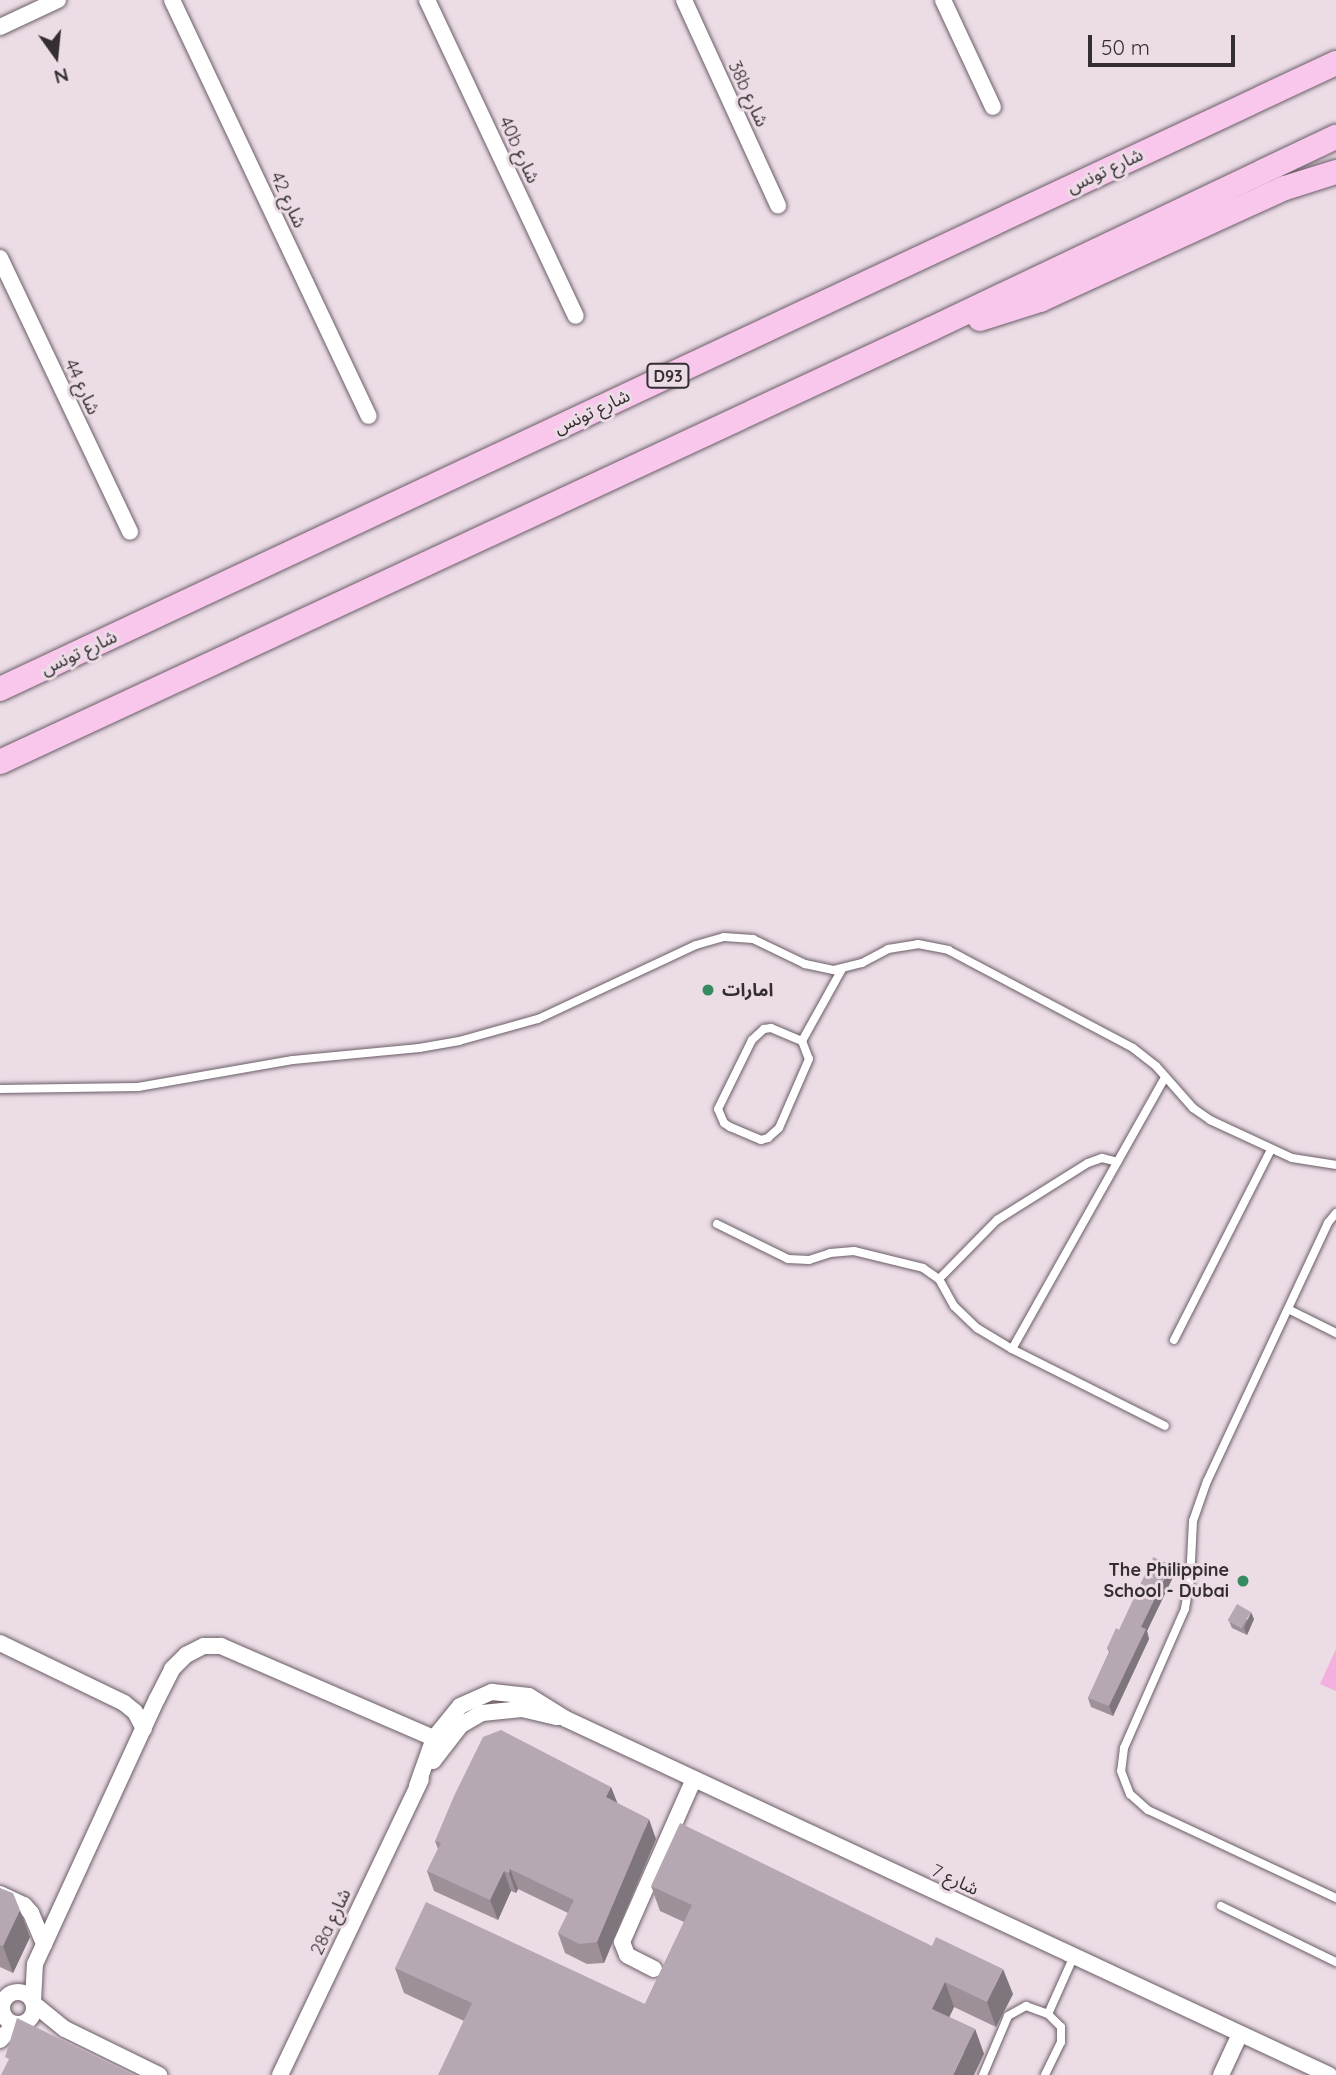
<!DOCTYPE html>
<html>
<head>
<meta charset="utf-8">
<style>
  body { margin:0 }
  #map { position:relative; width:1336px; height:2075px; overflow:hidden; background:#ebdce6; font-family:Quicksand,"Noto Sans Arabic",sans-serif }
  div>[style] { position:absolute }
  [style*='--x'] { left:calc(var(--x)*1px); top:calc(var(--y)*1px); width:calc(var(--w)*1px); rotate:calc(var(--a)*1deg) }
  .green>* { inset:0; background:#f3afdf }
  .roads { filter:drop-shadow(0 0 2px #6b5e67) drop-shadow(0 0 2px #6b5e67) }
  .service>* { height:8px; margin:-4px; padding:0 4px; transform-origin:4px; border-radius:4px; background:#fff }
  .minor>* { height:16px; margin:-8px; padding:0 8px; transform-origin:8px; border-radius:8px; background:#fff }
  .minor>.ring { margin:-8px; padding:0; box-sizing:content-box; background:none; border:16px solid #fff; border-radius:50% }
  .primary>* { height:24px; margin:-12px; padding:0 12px; transform-origin:12px; border-radius:12px; background:#fac7ec }
  .wall>* { inset:0; background:#9d9099 }
  .shaded-wall>* { inset:0; background:#7f767d }
  .building>* { inset:0; background:#b6a8b2; transform-origin:0 0 }
  .dots>* { width:19px; height:19px; translate:-50% -50%; box-sizing:border-box; border:4px solid #ebdce6; border-radius:50% }
  span { translate:-50% -50%; white-space:nowrap; text-align:center; line-height:1.15; -webkit-text-stroke:6px #ebdce6; paint-order:stroke }
  .shield-label span { padding:2px 5px; background:#ebdce6; border:2px solid; border-radius:5px; -webkit-text-stroke-width:0 }
  .shield-label { font-size:16px; color:#342e32; font-weight:700 }
  .street-label { font-size:18px; color:#342e32 }
  .poi-label { font-size:18px; color:#342e32; font-weight:700 }
  .left { translate:0 -50%; text-align:left }
  .right { translate:-100% -50%; text-align:right }
  .north { position:absolute; left:21px; top:21px; width:70px; height:70px; -webkit-text-stroke:5px #ebdce6; paint-order:stroke; rotate:165deg; font-size:19px; font-weight:700; line-height:28px; text-align:center; color:#342e32 }
  .north::after { content:''; display:block; margin:auto; width:24px; height:32px; background:#342e32; clip-path:polygon(50% 0,100% 100%,50% 72%,0 100%) }
  .scale { position:absolute; left:1088px; top:35px; width:147px; height:32px; box-sizing:border-box; border:4px solid #342e32; border-top:0; padding-left:9px; font-size:21px; line-height:24px; white-space:nowrap; color:#342e32; -webkit-text-stroke:5px #ebdce6; paint-order:stroke }
</style>
</head>
<body>
<div id="map">
  <div class="green">
    <i style="clip-path:polygon(1336px 1649px,1336px 1691px,1320px 1684px)"></i>
  </div>
  <div class="roads">
    <div class="service">
      <i style="--x:771;--y:1028;--w:34;--a:23"></i>
      <i style="--x:802;--y:1041;--w:19;--a:69"></i>
      <i style="--x:809;--y:1059;--w:75;--a:113.5"></i>
      <i style="--x:779;--y:1128;--w:15;--a:138"></i>
      <i style="--x:768;--y:1138;--w:7;--a:164"></i>
      <i style="--x:761;--y:1140;--w:34;--a:-157"></i>
      <i style="--x:730;--y:1127;--w:7;--a:-146"></i>
      <i style="--x:724;--y:1123;--w:15;--a:-113"></i>
      <i style="--x:718;--y:1109;--w:77;--a:-63.8"></i>
      <i style="--x:752;--y:1040;--w:16;--a:-43"></i>
      <i style="--x:764;--y:1029;--w:7;--a:-8"></i>
      <i style="--x:802;--y:1041;--w:82;--a:-60.9"></i>
      <i style="--x:0;--y:1089;--w:138;--a:-0.8"></i>
      <i style="--x:138;--y:1087;--w:157;--a:-9.9"></i>
      <i style="--x:293;--y:1060;--w:127;--a:-5.4"></i>
      <i style="--x:419;--y:1048;--w:41;--a:-9.9"></i>
      <i style="--x:459;--y:1041;--w:82;--a:-15.6"></i>
      <i style="--x:538;--y:1019;--w:174;--a:-25.1"></i>
      <i style="--x:696;--y:945;--w:29;--a:-16"></i>
      <i style="--x:724;--y:937;--w:29;--a:4"></i>
      <i style="--x:753;--y:939;--w:58;--a:25.7"></i>
      <i style="--x:805;--y:964;--w:30;--a:12"></i>
      <i style="--x:834;--y:970;--w:29;--a:-14"></i>
      <i style="--x:862;--y:963;--w:30;--a:-28"></i>
      <i style="--x:888;--y:949;--w:30;--a:-9"></i>
      <i style="--x:918;--y:944;--w:31;--a:11"></i>
      <i style="--x:948;--y:950;--w:209;--a:27.9"></i>
      <i style="--x:1133;--y:1048;--w:29;--a:38"></i>
      <i style="--x:1156;--y:1066;--w:56;--a:48.6"></i>
      <i style="--x:1193;--y:1108;--w:21;--a:35"></i>
      <i style="--x:1210;--y:1120;--w:90;--a:24.9"></i>
      <i style="--x:1292;--y:1158;--w:45;--a:9"></i>
      <i style="--x:1336;--y:1213;--w:13;--a:129"></i>
      <i style="--x:1328;--y:1223;--w:285;--a:115.1"></i>
      <i style="--x:1207;--y:1481;--w:42;--a:109.3"></i>
      <i style="--x:1193;--y:1521;--w:59;--a:92.9"></i>
      <i style="--x:1190;--y:1580;--w:29;--a:100"></i>
      <i style="--x:1185;--y:1609;--w:152;--a:113.7"></i>
      <i style="--x:1124;--y:1748;--w:23;--a:97"></i>
      <i style="--x:1121;--y:1771;--w:25;--a:69"></i>
      <i style="--x:1130;--y:1794;--w:24;--a:42"></i>
      <i style="--x:1148;--y:1810;--w:208;--a:25.1"></i>
      <i style="--x:717;--y:1224;--w:79;--a:26.2"></i>
      <i style="--x:788;--y:1259;--w:21;--a:3"></i>
      <i style="--x:809;--y:1260;--w:22;--a:-18"></i>
      <i style="--x:830;--y:1253;--w:24;--a:-5"></i>
      <i style="--x:854;--y:1251;--w:71;--a:13.8"></i>
      <i style="--x:923;--y:1268;--w:19;--a:35"></i>
      <i style="--x:939;--y:1279;--w:31;--a:61"></i>
      <i style="--x:954;--y:1306;--w:32;--a:44"></i>
      <i style="--x:977;--y:1328;--w:41;--a:31"></i>
      <i style="--x:1012;--y:1349;--w:171;--a:26.7"></i>
      <i style="--x:939;--y:1279;--w:83;--a:-45.5"></i>
      <i style="--x:997;--y:1220;--w:107;--a:-32.1"></i>
      <i style="--x:1088;--y:1163;--w:15;--a:-20"></i>
      <i style="--x:1102;--y:1158;--w:16;--a:14"></i>
      <i style="--x:1288;--y:1309;--w:54;--a:26.6"></i>
      <i style="--x:1174;--y:1340;--w:213;--a:-63"></i>
      <i style="--x:1012;--y:1349;--w:311;--a:-60.6"></i>
      <i style="--x:1221;--y:1906;--w:128;--a:26"></i>
      <i style="--x:1048;--y:2014;--w:64;--a:-65.9"></i>
      <i style="--x:983;--y:2075;--w:64;--a:-67"></i>
      <i style="--x:1008;--y:2016;--w:21;--a:-29"></i>
      <i style="--x:1026;--y:2006;--w:23;--a:20"></i>
      <i style="--x:1048;--y:2014;--w:18;--a:45"></i>
      <i style="--x:1061;--y:2027;--w:15;--a:90"></i>
      <i style="--x:1061;--y:2042;--w:37;--a:116"></i>
    </div>
    <div class="minor">
      <i style="--x:172;--y:0;--w:460;--a:64.7"></i>
      <i style="--x:427;--y:0;--w:349;--a:64.8"></i>
      <i style="--x:684;--y:0;--w:226;--a:65.4"></i>
      <i style="--x:943;--y:0;--w:118;--a:65"></i>
      <i style="--x:0;--y:27;--w:64;--a:-25"></i>
      <i style="--x:0;--y:258;--w:303;--a:64.6"></i>
      <i style="--x:0;--y:1643;--w:138;--a:25.8"></i>
      <i style="--x:124;--y:1703;--w:14;--a:39"></i>
      <i style="--x:135;--y:1712;--w:19;--a:62"></i>
      <i style="--x:433;--y:1761;--w:46;--a:-52.1"></i>
      <i style="--x:461;--y:1725;--w:24;--a:-30"></i>
      <i style="--x:482;--y:1713;--w:40;--a:-5.7"></i>
      <i style="--x:522;--y:1709;--w:36;--a:13"></i>
      <i style="--x:417;--y:1786;--w:51;--a:-70.5"></i>
      <i style="--x:434;--y:1738;--w:41;--a:-50.9"></i>
      <i style="--x:460;--y:1706;--w:35;--a:-24"></i>
      <i style="--x:492;--y:1692;--w:37;--a:6"></i>
      <i style="--x:529;--y:1696;--w:44;--a:31.9"></i>
      <i style="--x:566;--y:1719;--w:842;--a:25.01"></i>
      <i style="--x:0;--y:1894;--w:26;--a:25"></i>
      <i style="--x:24;--y:1905;--w:11;--a:49"></i>
      <i style="--x:31;--y:1913;--w:34;--a:67"></i>
      <i style="--x:654;--y:1969;--w:30;--a:-153"></i>
      <i style="--x:627;--y:1955;--w:14;--a:-111"></i>
      <i style="--x:622;--y:1942;--w:178;--a:-66.2"></i>
      <i class="ring" style="left:2px;top:1992px;width:16px;height:16px"></i>
      <i style="--x:33;--y:2001;--w:37;--a:-87"></i>
      <i style="--x:35;--y:1964;--w:292;--a:-65.3"></i>
      <i style="--x:157;--y:1699;--w:34;--a:-63"></i>
      <i style="--x:172;--y:1669;--w:20;--a:-45"></i>
      <i style="--x:186;--y:1655;--w:20;--a:-27"></i>
      <i style="--x:204;--y:1646;--w:17;--a:0"></i>
      <i style="--x:221;--y:1646;--w:232;--a:23.4"></i>
      <i style="--x:34;--y:2004;--w:40;--a:39"></i>
      <i style="--x:65;--y:2029;--w:105;--a:26.1"></i>
      <i style="--x:0;--y:2040;--w:22;--a:-47"></i>
      <i style="--x:280;--y:2075;--w:327;--a:-64.5"></i>
      <i style="--x:1221;--y:2075;--w:45;--a:-65.1"></i>
    </div>
    <div class="primary">
      <i style="--x:980;--y:319;--w:63;--a:-17.6"></i>
      <i style="--x:1040;--y:300;--w:269;--a:-24.6"></i>
      <i style="--x:1285;--y:188;--w:53;--a:-17.4"></i>
      <i style="--x:0;--y:689;--w:1475;--a:-25.11"></i>
      <i style="--x:0;--y:762;--w:1027;--a:-24.94"></i>
      <i style="--x:931;--y:329;--w:448;--a:-25.4"></i>
    </div>
  </div>
  <div class="wall">
    <i style="clip-path:polygon(1174px 1575px,1147px 1631px,1149px 1639px,1113px 1716px,1091px 1707px,1088px 1698px,1109px 1652px,1107px 1648px)"></i>
    <i style="clip-path:polygon(1254px 1619px,1247px 1635px,1232px 1628px,1229px 1621px)"></i>
    <i style="clip-path:polygon(611px 1787px,617px 1803px,656px 1839px,604px 1963px,587px 1964px,565px 1953px,558px 1933px,568px 1913px,518px 1889px,516px 1893px,511px 1891px,498px 1920px,434px 1891px,427px 1871px,438px 1849px,435px 1841px)"></i>
    <i style="clip-path:polygon(651px 1886px,1013px 1994px,996px 2027px,954px 2007px,949px 2017px,975px 2029px,984px 2054px,464px 2021px,404px 1993px,395px 1968px,645px 2004px,684px 1922px,660px 1911px)"></i>
    <i style="clip-path:polygon(0 1888px,30px 1937px,13px 1973px,0 1967px)"></i>
  </div>
  <div class="shaded-wall">
    <i style="clip-path:polygon(1171px 1565px,1174px 1575px,1147px 1631px,1149px 1639px,1113px 1716px,1109px 1706px,1141px 1627px)"></i>
    <i style="clip-path:polygon(1251px 1612px,1254px 1619px,1247px 1635px,1244px 1628px)"></i>
    <i style="clip-path:polygon(611px 1787px,619px 1807px,606px 1797px)"></i>
    <i style="clip-path:polygon(649px 1819px,656px 1839px,604px 1963px,597px 1942px)"></i>
    <i style="clip-path:polygon(510px 1869px,518px 1889px,516px 1893px,509px 1873px)"></i>
    <i style="clip-path:polygon(504px 1871px,511px 1891px,498px 1920px,490px 1900px)"></i>
    <i style="clip-path:polygon(20px 1910px,30px 1937px,13px 1973px,3px 1946px)"></i>
    <i style="clip-path:polygon(1003px 1969px,1013px 1994px,996px 2027px,987px 2002px)"></i>
    <i style="clip-path:polygon(945px 1982px,954px 2007px,941px 2035px,932px 2009px)"></i>
    <i style="clip-path:polygon(975px 2029px,984px 2054px,974px 2075px,953px 2075px)"></i>
  </div>
  <div class="building">
    <i style="clip-path:polygon(1153px 1557px,1171px 1565px,1141px 1627px,1146px 1629px,1109px 1706px,1088px 1698px,1110px 1651px,1107px 1648px,1116px 1628px,1119px 1630px)"></i>
    <i style="left:1237px;top:1604px;width:16px;height:19px;rotate:30deg"></i>
    <i style="clip-path:polygon(501px 1730px,611px 1787px,606px 1797px,649px 1819px,597px 1942px,579px 1944px,558px 1933px,574px 1900px,510px 1869px,509px 1873px,504px 1871px,490px 1900px,427px 1871px,441px 1843px,435px 1841px,454px 1796px,483px 1737px)"></i>
    <i style="clip-path:polygon(680px 1823px,932px 1946px,936px 1937px,1003px 1969px,987px 2002px,945px 1982px,932px 2009px,975px 2029px,953px 2075px,438px 2075px,472px 2003px,395px 1968px,426px 1902px,645px 2004px,692px 1905px,651px 1886px)"></i>
    <i style="clip-path:polygon(0 1888px,13px 1893px,20px 1910px,3px 1946px,0 1945px)"></i>
    <i style="clip-path:polygon(17px 2018px,134px 2075px,1px 2075px,9px 2059px,5px 2057px)"></i>
  </div>
  <div class="dots">
    <i style="left:708px;top:990px;background:#358b5f"></i>
    <i style="left:1243px;top:1581px;background:#358b5f"></i>
  </div>
  <div class="shield-label">
    <span style="left:668px;top:376px">D93</span>
  </div>
  <div class="street-label">
    <span style="left:748px;top:94px;rotate:65deg">38b شارع</span>
    <span style="left:519px;top:150px;rotate:65deg">40b شارع</span>
    <span style="left:1105px;top:171px;rotate:-25deg">شارع تونس</span>
    <span style="left:288px;top:200px;rotate:65deg">شارع 42</span>
    <span style="left:82px;top:387px;rotate:65deg">شارع 44</span>
    <span style="left:592px;top:412px;rotate:-25deg">شارع تونس</span>
    <span style="left:79px;top:653px;rotate:-25deg">شارع تونس</span>
    <span style="left:955px;top:1880px;rotate:25deg">شارع 7</span>
    <span style="left:331px;top:1922px;rotate:-65deg">28a شارع</span>
  </div>
  <div class="poi-label">
    <span class="left" style="left:722px;top:990px">امارات</span>
    <span class="right" style="left:1229px;top:1581px">The Philippine<br>School - Dubai</span>
  </div>
  <div class="north">N</div>
  <div class="scale">50 m</div>
</div>
</body>
</html>
